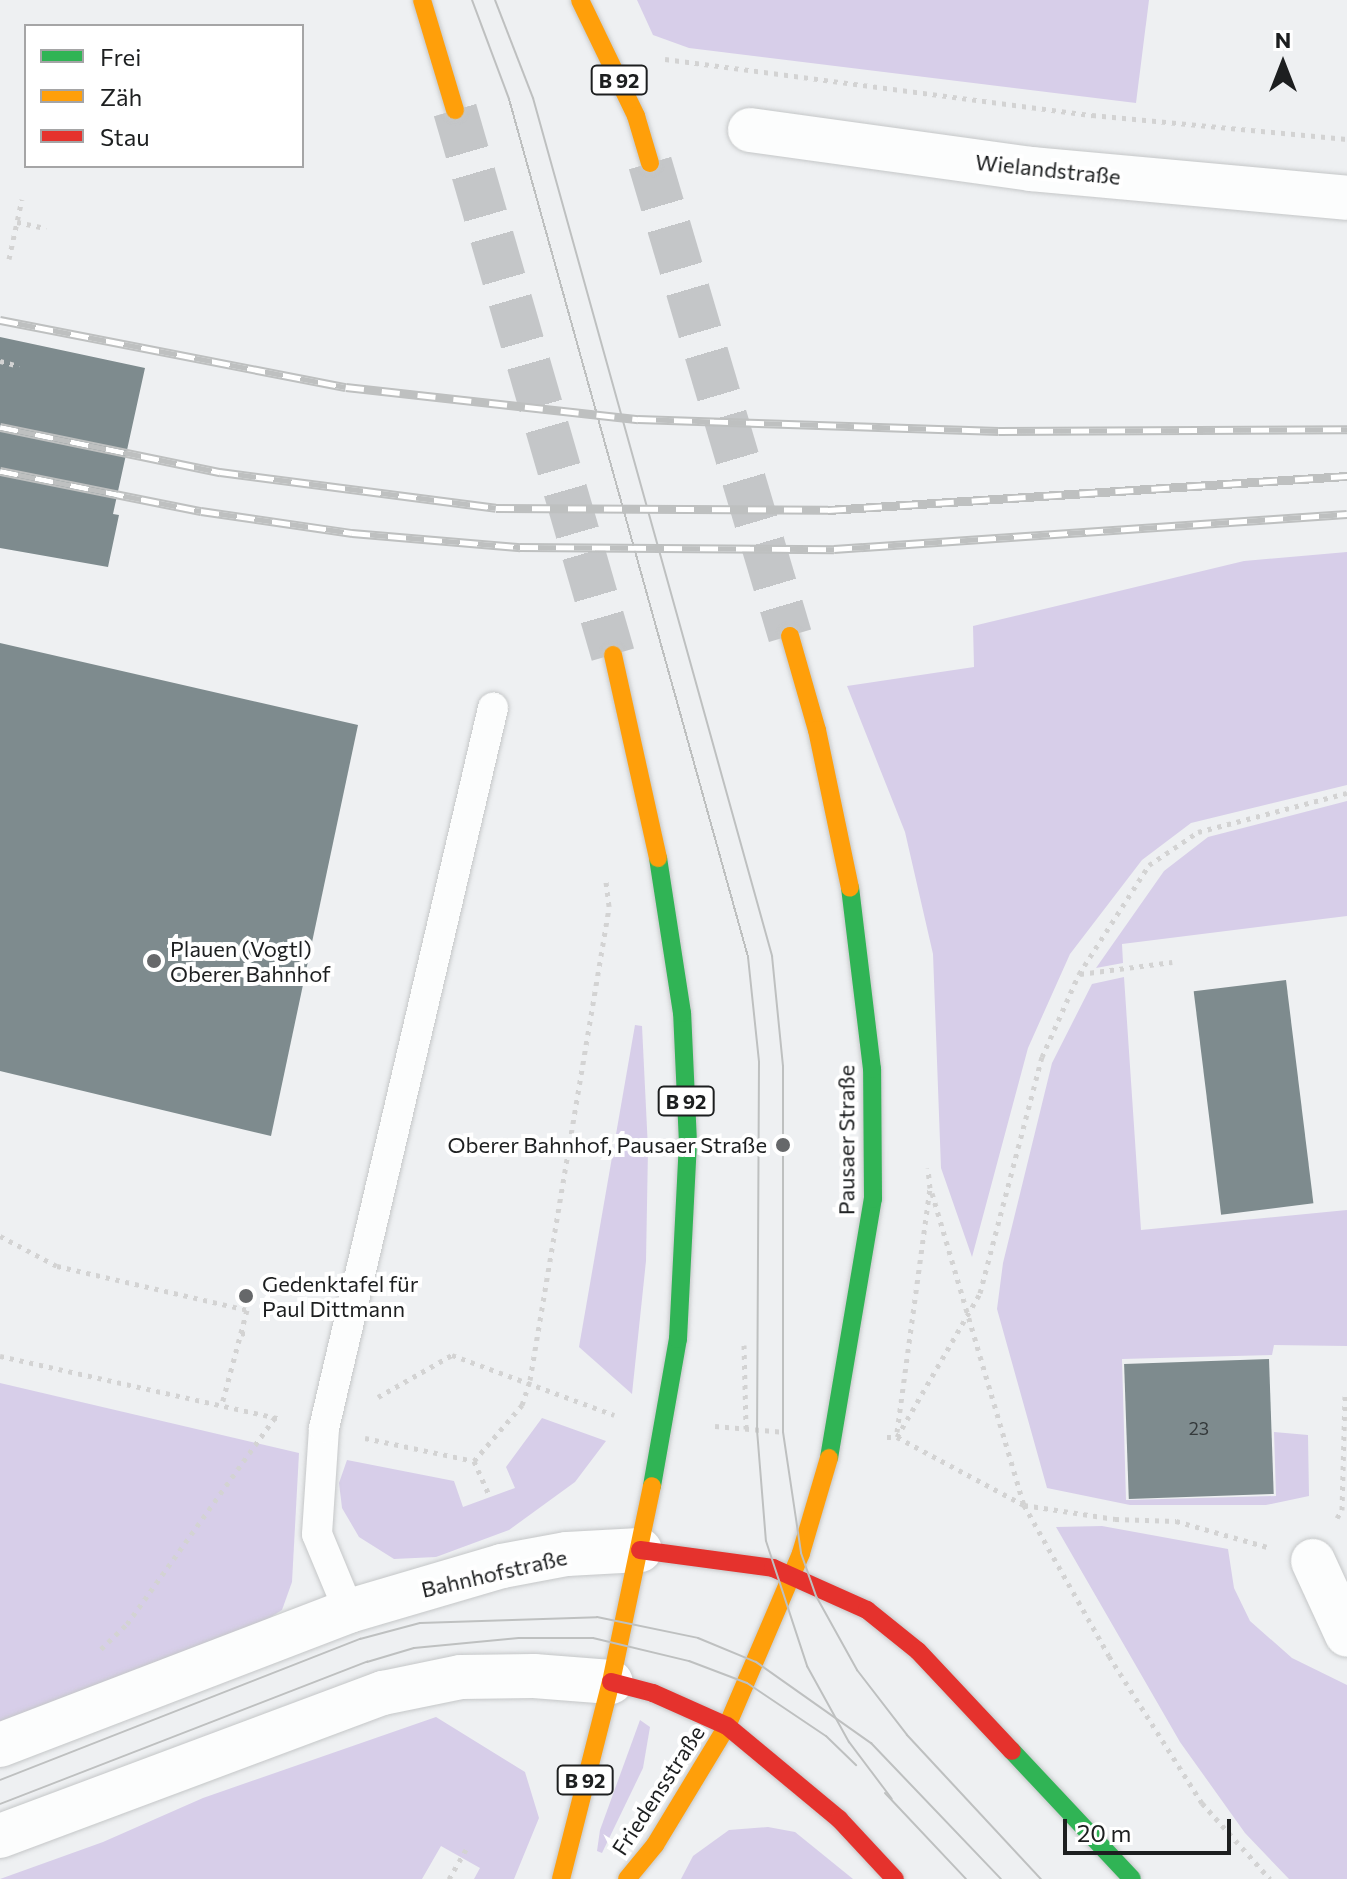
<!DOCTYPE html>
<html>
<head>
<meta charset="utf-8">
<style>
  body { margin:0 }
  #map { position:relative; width:1347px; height:1879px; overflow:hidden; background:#eef0f2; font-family:Commissioner,sans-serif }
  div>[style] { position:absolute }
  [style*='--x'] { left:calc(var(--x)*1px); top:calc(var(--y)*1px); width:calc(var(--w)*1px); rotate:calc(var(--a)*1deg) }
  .green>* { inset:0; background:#d7cee9 }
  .building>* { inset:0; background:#7e8b8e; transform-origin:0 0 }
  .primary-tunnel>* { height:44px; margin-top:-22px; transform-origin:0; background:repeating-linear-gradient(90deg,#c4c6c8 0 44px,transparent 0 66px) }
  .path>* { height:5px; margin-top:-2.5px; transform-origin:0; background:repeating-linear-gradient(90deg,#d3d3d3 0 4px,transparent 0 10px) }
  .roads { filter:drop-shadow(0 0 2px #c5c7c8) drop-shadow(0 0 2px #c5c7c8) }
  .lane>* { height:30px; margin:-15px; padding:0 15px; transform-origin:15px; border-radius:15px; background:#fcfdfd }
  .street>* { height:44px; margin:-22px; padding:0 22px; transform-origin:22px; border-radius:22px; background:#fcfdfd }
  .fast>* { height:18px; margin:-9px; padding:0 9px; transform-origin:9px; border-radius:9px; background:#30b455 }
  .slow>* { height:18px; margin:-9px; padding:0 9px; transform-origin:9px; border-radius:9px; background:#ff9f0a }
  .jam>* { height:18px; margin:-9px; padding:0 9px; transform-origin:9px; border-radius:9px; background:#e5322d }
  .tram>* { height:2px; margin:-1px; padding:0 1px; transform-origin:1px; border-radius:1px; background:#bec0c0 }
  .rail>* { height:9px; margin-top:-4.5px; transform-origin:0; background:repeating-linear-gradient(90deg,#fff 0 18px,#bec0c0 0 36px); box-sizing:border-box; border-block:2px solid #bec0c0 }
  .dots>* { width:22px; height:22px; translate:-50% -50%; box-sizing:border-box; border:4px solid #fff; border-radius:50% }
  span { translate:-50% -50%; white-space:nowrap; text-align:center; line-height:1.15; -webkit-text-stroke:8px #fff; paint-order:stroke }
  .number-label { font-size:18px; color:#353a3c }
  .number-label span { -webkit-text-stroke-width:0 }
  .shield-label span { padding:2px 6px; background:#fff; border:2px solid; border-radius:6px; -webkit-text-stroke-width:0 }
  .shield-label { font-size:20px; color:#1d1f20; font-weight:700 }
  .street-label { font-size:22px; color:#1d1f20 }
  .poi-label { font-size:22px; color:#1d1f20 }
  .left { translate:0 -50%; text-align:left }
  .right { translate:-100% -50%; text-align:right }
  .legend { position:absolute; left:24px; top:24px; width:280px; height:144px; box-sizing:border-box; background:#fff; border:2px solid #a5a5a6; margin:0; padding:10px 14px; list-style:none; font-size:24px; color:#1d1f20 }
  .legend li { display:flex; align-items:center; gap:16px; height:40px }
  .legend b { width:40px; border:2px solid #a5a5a6 }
  .north { position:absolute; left:1243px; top:24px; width:80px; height:80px; -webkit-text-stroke:6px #fff; paint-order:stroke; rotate:0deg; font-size:22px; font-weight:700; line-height:32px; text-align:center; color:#1d1f20 }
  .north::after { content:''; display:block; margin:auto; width:28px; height:36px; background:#1d1f20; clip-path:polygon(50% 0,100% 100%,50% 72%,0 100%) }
  .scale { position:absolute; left:1063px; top:1819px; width:168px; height:36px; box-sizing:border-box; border:4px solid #1d1f20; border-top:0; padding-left:10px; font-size:24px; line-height:28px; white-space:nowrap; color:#1d1f20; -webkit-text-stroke:6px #fff; paint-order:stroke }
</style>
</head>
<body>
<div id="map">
  <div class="green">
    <i style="clip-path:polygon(637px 0,1149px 0,1136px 103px,689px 48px,653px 35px)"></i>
    <i style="clip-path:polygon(1347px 552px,1347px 785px,1191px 823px,1142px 860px,1070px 954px,1028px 1048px,972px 1257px,941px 1168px,933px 954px,905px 832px,847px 686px,974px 667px,973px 626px,1244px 561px)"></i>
    <i style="clip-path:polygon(1347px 801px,1347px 916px,1122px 944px,1123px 963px,1096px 968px,1164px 871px,1208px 837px)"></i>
    <i style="clip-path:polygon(1124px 977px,1141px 1230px,1347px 1210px,1347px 1346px,1274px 1345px,1272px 1355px,1122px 1359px,1126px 1500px,1276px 1496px,1274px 1432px,1308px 1435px,1309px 1496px,1266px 1505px,1130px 1505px,1047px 1488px,997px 1309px,1003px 1263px,1052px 1063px,1092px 984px)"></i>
    <i style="clip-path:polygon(635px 1025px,642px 1026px,648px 1149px,646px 1261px,632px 1394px,579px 1347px)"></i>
    <i style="clip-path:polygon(0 1383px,299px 1453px,292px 1582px,282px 1610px,258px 1625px,0 1722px)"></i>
    <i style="clip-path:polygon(542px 1418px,606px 1441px,575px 1482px,509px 1530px,436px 1557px,394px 1559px,359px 1537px,342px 1508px,339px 1483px,347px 1460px,454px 1481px,463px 1507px,515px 1488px,506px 1467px)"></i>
    <i style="clip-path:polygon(1102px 1526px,1228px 1549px,1234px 1588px,1250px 1621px,1292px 1658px,1347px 1685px,1347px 1879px,1289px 1879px,1245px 1833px,1180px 1742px,1056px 1527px)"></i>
    <i style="clip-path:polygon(436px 1717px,525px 1772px,539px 1818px,514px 1879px,474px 1879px,480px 1868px,441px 1846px,422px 1879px,0 1879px,103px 1842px,203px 1798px)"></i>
    <i style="clip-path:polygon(640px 1720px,650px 1727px,643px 1768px,602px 1853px,597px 1851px,600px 1830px)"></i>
    <i style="clip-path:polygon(768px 1827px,795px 1832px,853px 1879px,681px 1879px,693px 1856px,729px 1830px)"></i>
  </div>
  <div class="building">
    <i style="clip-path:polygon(0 337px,145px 368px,113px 514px,119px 515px,108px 567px,0 548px)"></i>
    <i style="clip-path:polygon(0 643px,358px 725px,271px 1136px,0 1071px)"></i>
    <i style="left:1286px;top:980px;width:225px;height:93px;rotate:83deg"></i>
    <i style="left:1269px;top:1359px;width:135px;height:145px;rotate:88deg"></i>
  </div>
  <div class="primary-tunnel">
    <i style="--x:455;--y:110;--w:567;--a:73.83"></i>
    <i style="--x:650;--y:163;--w:493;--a:73.5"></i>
  </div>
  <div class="path">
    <i style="--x:665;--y:59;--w:431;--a:7.5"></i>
    <i style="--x:1092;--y:115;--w:256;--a:5.4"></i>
    <i style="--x:17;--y:222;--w:30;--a:12"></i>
    <i style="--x:9;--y:259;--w:61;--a:-77.8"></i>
    <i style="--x:0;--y:361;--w:20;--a:15"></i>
    <i style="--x:1080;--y:974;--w:93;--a:-7.4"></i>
    <i style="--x:932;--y:1193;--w:325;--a:73.6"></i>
    <i style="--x:1024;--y:1505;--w:173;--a:60.6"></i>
    <i style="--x:1109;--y:1656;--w:174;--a:57.7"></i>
    <i style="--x:1202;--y:1803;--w:102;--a:48.2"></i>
    <i style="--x:0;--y:1236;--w:64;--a:27.8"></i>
    <i style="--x:57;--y:1266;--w:195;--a:13"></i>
    <i style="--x:247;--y:1310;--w:97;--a:104.9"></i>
    <i style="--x:241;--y:1333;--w:9;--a:13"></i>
    <i style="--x:744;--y:1345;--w:84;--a:88.6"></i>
    <i style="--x:0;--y:1356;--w:288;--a:12.6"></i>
    <i style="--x:378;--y:1397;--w:85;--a:-29.6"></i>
    <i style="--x:452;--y:1355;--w:173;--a:20.3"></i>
    <i style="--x:715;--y:1426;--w:70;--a:4.9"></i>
    <i style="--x:897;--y:1432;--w:246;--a:-82.3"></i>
    <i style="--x:930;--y:1188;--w:20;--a:-96"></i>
    <i style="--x:887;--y:1437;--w:10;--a:0"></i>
    <i style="--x:897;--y:1437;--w:144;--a:28.2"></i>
    <i style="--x:1024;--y:1505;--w:92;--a:8.7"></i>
    <i style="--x:1115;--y:1519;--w:61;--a:1.9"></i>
    <i style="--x:1176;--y:1521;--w:95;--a:15.9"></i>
    <i style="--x:897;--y:1437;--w:166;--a:-60"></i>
    <i style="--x:980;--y:1293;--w:244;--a:-75.3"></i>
    <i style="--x:1042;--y:1057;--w:91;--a:-66"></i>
    <i style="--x:1079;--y:974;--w:130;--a:-57.3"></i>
    <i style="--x:1149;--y:865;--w:59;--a:-34"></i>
    <i style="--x:1198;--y:832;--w:154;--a:-14.7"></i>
    <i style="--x:365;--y:1438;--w:111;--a:11.9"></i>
    <i style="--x:474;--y:1461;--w:74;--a:-49.4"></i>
    <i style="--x:522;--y:1405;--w:26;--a:-72"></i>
    <i style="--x:530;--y:1380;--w:481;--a:-80.5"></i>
    <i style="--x:609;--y:906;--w:26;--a:-97"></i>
    <i style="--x:474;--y:1461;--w:39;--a:66"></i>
    <i style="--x:1337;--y:1518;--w:9;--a:-58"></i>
    <i style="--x:1342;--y:1510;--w:114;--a:-88.5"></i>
    <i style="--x:101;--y:1649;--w:36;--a:-44"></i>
    <i style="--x:127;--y:1624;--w:254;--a:-54.4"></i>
    <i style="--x:449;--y:1879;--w:34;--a:-60"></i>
  </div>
  <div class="roads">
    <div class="lane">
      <i style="--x:349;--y:1611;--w:83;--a:-112.6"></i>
      <i style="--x:317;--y:1534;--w:106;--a:-86.2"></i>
      <i style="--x:324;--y:1428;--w:740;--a:-76.79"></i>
    </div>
    <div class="street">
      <i style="--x:750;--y:130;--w:284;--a:7.9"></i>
      <i style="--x:1031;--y:169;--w:317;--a:5.2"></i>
      <i style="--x:1313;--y:1561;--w:81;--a:65.3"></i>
      <i style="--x:0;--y:1745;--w:374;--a:-21"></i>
      <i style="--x:349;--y:1611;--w:159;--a:-16.4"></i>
      <i style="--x:502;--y:1566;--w:66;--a:-10.5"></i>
      <i style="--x:567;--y:1554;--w:73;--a:-3.1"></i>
      <i style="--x:0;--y:1836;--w:409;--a:-20.5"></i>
      <i style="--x:383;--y:1693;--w:80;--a:-11.6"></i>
      <i style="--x:461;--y:1677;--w:73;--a:-0.8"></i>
      <i style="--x:534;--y:1676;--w:77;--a:4.5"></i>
    </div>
    <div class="fast">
      <i style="--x:829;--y:1458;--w:263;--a:-80.4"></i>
      <i style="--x:873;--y:1199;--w:130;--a:-90.4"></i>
      <i style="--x:872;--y:1069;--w:182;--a:-96.9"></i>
      <i style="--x:652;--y:1486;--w:149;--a:-80"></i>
      <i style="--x:678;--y:1339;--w:196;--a:-87.1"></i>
      <i style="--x:688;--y:1143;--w:130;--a:-92.6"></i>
      <i style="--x:682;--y:1013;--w:157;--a:-98.8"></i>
      <i style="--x:1012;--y:1751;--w:175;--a:46.8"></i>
    </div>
    <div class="slow">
      <i style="--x:422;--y:0;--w:115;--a:73.3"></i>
      <i style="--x:580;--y:0;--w:129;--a:64.2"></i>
      <i style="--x:636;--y:116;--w:49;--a:73.4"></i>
      <i style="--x:790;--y:636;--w:98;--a:74"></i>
      <i style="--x:817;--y:730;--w:161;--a:78.2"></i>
      <i style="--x:613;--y:655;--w:208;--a:77.5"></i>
      <i style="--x:561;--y:1879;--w:203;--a:-75.8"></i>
      <i style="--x:611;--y:1682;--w:200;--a:-78.2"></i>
      <i style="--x:627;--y:1879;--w:44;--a:-50.5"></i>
      <i style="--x:655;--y:1845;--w:139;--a:-58.8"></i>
      <i style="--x:727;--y:1726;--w:188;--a:-66.8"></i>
      <i style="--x:801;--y:1553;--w:99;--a:-73.6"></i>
    </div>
    <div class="jam">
      <i style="--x:640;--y:1550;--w:134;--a:7.7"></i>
      <i style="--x:773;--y:1568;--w:103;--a:24.1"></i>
      <i style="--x:867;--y:1610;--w:65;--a:38.8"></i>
      <i style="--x:918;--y:1651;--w:137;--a:46.8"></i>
      <i style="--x:611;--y:1682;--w:43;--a:14.7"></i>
      <i style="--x:653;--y:1693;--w:81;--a:24"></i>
      <i style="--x:727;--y:1726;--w:146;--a:39.7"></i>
      <i style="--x:839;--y:1819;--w:82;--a:47"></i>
    </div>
  </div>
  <div class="tram">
    <i style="--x:472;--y:0;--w:106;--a:69.5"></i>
    <i style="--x:509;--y:99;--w:891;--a:74.43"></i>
    <i style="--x:748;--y:957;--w:106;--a:84"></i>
    <i style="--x:759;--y:1062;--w:368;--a:90.3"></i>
    <i style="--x:757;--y:1430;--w:111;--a:85.4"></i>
    <i style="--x:766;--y:1541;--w:132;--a:71.8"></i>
    <i style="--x:807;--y:1666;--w:87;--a:61.1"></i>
    <i style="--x:849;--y:1742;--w:71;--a:53"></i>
    <i style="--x:495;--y:0;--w:105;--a:68.8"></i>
    <i style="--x:533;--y:98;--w:891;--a:74.43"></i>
    <i style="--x:772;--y:956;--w:111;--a:84.3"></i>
    <i style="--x:783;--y:1066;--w:366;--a:90"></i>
    <i style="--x:783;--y:1432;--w:122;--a:81.5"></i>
    <i style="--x:801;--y:1553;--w:46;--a:70.8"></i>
    <i style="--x:816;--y:1596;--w:85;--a:61"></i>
    <i style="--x:857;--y:1670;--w:82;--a:52.4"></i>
    <i style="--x:907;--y:1735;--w:197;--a:47.1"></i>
    <i style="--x:0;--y:1780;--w:387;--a:-21.4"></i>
    <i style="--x:360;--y:1639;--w:62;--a:-14.9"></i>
    <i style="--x:420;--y:1623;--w:177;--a:-1.9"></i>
    <i style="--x:597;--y:1617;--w:103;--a:11.7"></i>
    <i style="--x:698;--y:1638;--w:63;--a:22.5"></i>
    <i style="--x:756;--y:1662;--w:141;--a:35.2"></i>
    <i style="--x:871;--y:1743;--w:188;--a:46.3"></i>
    <i style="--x:885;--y:1793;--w:118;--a:46.7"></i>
    <i style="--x:0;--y:1804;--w:394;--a:-21.2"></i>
    <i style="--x:367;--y:1662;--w:49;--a:-16.6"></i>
    <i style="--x:414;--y:1648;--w:105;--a:-5.4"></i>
    <i style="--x:519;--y:1638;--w:74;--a:0"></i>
    <i style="--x:593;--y:1638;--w:99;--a:13.5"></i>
    <i style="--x:689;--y:1661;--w:62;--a:20.8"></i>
    <i style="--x:747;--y:1683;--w:95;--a:33.9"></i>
    <i style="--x:826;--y:1736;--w:42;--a:44"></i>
  </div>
  <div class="rail">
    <i style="--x:0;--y:320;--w:352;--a:11"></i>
    <i style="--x:346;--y:387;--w:294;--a:6.3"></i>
    <i style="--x:638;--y:419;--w:361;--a:1.9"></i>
    <i style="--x:999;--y:431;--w:348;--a:-0.3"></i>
    <i style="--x:0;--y:427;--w:225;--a:11.6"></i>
    <i style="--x:220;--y:472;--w:278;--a:7.4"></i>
    <i style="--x:496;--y:508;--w:332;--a:0.3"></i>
    <i style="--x:828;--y:510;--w:520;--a:-3.75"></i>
    <i style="--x:0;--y:471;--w:205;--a:11.3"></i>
    <i style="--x:201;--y:511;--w:153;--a:8.3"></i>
    <i style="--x:352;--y:533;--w:169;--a:4.8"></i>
    <i style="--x:520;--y:547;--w:314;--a:0.4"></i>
    <i style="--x:834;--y:549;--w:514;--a:-3.9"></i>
  </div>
  <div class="dots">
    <i style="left:154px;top:961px;background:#66686a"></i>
    <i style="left:783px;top:1145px;background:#66686a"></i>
    <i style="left:246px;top:1296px;background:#66686a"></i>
  </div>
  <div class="number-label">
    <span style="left:1199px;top:1428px">23</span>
  </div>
  <div class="shield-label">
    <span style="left:619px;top:80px">B 92</span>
    <span style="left:686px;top:1101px">B 92</span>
    <span style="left:585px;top:1780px">B 92</span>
  </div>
  <div class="street-label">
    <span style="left:1048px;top:169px;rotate:6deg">Wielandstraße</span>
    <span style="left:846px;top:1140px;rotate:-90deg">Pausaer Straße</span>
    <span style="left:494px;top:1573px;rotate:-13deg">Bahnhofstraße</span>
    <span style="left:658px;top:1790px;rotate:-57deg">Friedensstraße</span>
  </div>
  <div class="poi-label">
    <span class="left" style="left:170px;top:961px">Plauen (Vogtl)<br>Oberer Bahnhof</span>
    <span class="right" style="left:767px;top:1145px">Oberer Bahnhof, Pausaer Straße</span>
    <span class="left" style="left:262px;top:1296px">Gedenktafel für<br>Paul Dittmann</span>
  </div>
  <ul class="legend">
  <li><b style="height:10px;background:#30b455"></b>Frei</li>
  <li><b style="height:10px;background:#ff9f0a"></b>Zäh</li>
  <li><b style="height:10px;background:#e5322d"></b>Stau</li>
  </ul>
  <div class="north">N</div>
  <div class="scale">20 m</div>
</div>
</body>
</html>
